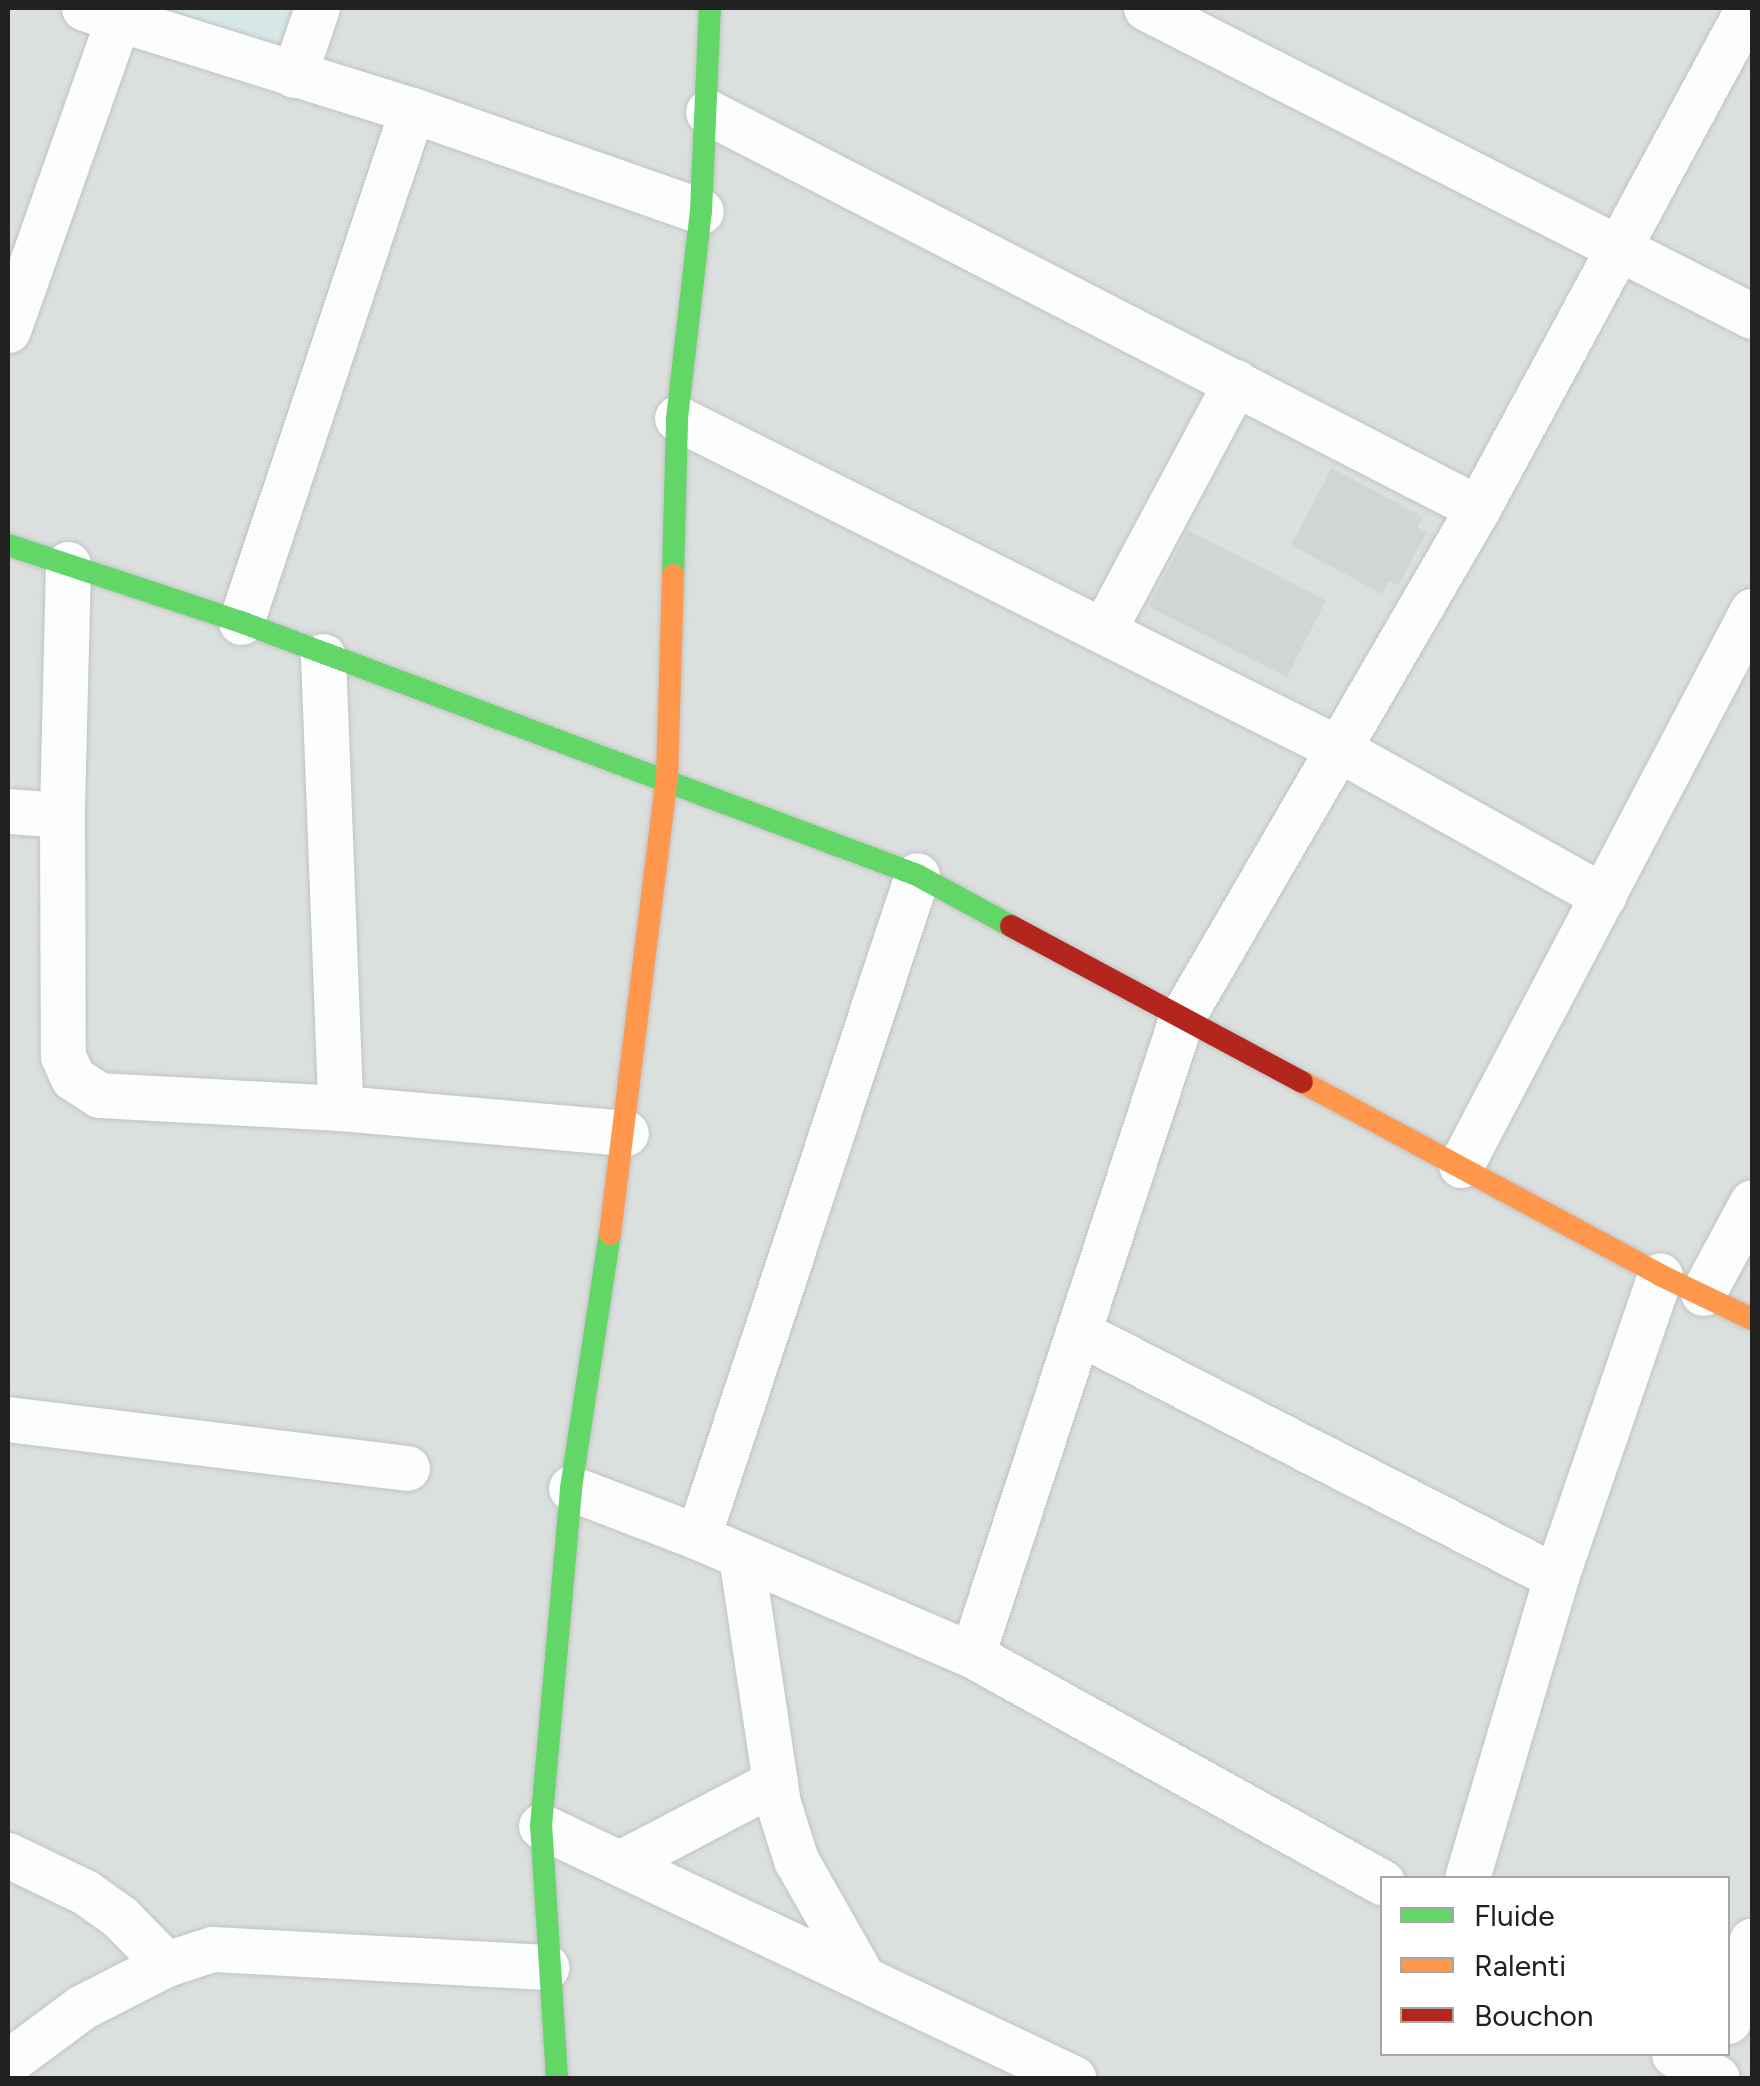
<!DOCTYPE html>
<html>
<head>
<meta charset="utf-8">
<style>
  body { margin:0 }
  #map { position:relative; width:1760px; height:2086px; overflow:hidden; background:#eaf0ef; font-family:Figtree,sans-serif }
  div>[style] { position:absolute }
  [style*='--x'] { left:calc(var(--x)*1px); top:calc(var(--y)*1px); width:calc(var(--w)*1px); rotate:calc(var(--a)*1deg) }
  .residential>* { inset:0; background:#dbdfde }
  .education>* { inset:0; background:#d7e6e7 }
  .building>* { inset:0; background:#d1d6d5; transform-origin:0 0 }
  .roads { filter:drop-shadow(0 0 2px #c0c3c2) drop-shadow(0 0 2px #c0c3c2) }
  .street>* { height:45px; margin:-22.5px; padding:0 22.5px; transform-origin:22.5px; border-radius:22.5px; background:#fcfdfd }
  .fast>* { height:22px; margin:-11px; padding:0 11px; transform-origin:11px; border-radius:11px; background:#63d668 }
  .slow>* { height:22px; margin:-11px; padding:0 11px; transform-origin:11px; border-radius:11px; background:#ff974d }
  .jam>* { height:22px; margin:-11px; padding:0 11px; transform-origin:11px; border-radius:11px; background:#b3261e }
  span { translate:-50% -50%; white-space:nowrap; text-align:center; line-height:1.15; -webkit-text-stroke:8px #fff; paint-order:stroke }
  .frame { position:absolute; inset:0; border:10px solid #212121; pointer-events:none }
  .legend { position:absolute; left:1380px; top:1876px; width:350px; height:180px; box-sizing:border-box; background:#fff; border:2px solid #a6a6a6; margin:0; padding:12px 18px; list-style:none; font-size:30px; color:#212121 }
  .legend li { display:flex; align-items:center; gap:20px; height:50px }
  .legend b { width:50px; border:2px solid #a6a6a6 }
</style>
</head>
<body>
<div id="map">
  <div class="residential">
    <i style="clip-path:polygon(evenodd,8px 8px,1752px 8px,1752px 2078px,8px 2078px,8px 8px,1382px 1878px,1728px 1878px,1728px 2054px,1382px 2054px,1382px 1878px)"></i>
  </div>
  <div class="education">
    <i style="clip-path:polygon(162px 8px,290px 8px,278px 45px)"></i>
  </div>
  <div class="building">
    <i style="clip-path:polygon(1332px 468px,1423px 517px,1417px 527px,1427px 532px,1398px 586px,1388px 581px,1382px 594px,1291px 545px)"></i>
    <i style="left:1188px;top:530px;width:155px;height:86px;rotate:27deg"></i>
  </div>
  <div class="roads">
    <div class="street">
      <i style="--x:84;--y:8;--w:343;--a:17.3"></i>
      <i style="--x:412;--y:110;--w:306;--a:19.3"></i>
      <i style="--x:1146;--y:8;--w:680;--a:26.94"></i>
      <i style="--x:294;--y:75;--w:71;--a:-71.1"></i>
      <i style="--x:708;--y:112;--w:866;--a:27.22"></i>
      <i style="--x:8;--y:330;--w:330;--a:-70.5"></i>
      <i style="--x:677;--y:418;--w:736;--a:26.57"></i>
      <i style="--x:1335;--y:747;--w:307;--a:29.1"></i>
      <i style="--x:68;--y:564;--w:251;--a:91.4"></i>
      <i style="--x:62;--y:815;--w:241;--a:89.8"></i>
      <i style="--x:63;--y:1056;--w:24;--a:66"></i>
      <i style="--x:73;--y:1078;--w:31;--a:33"></i>
      <i style="--x:99;--y:1095;--w:241;--a:3.1"></i>
      <i style="--x:340;--y:1108;--w:287;--a:5"></i>
      <i style="--x:241;--y:622;--w:540;--a:-71.53"></i>
      <i style="--x:1104;--y:629;--w:280;--a:-61.9"></i>
      <i style="--x:323;--y:656;--w:452;--a:87.8"></i>
      <i style="--x:8;--y:811;--w:54;--a:4.2"></i>
      <i style="--x:1461;--y:1165;--w:626;--a:-62.29"></i>
      <i style="--x:1703;--y:1293;--w:103;--a:-61.7"></i>
      <i style="--x:1078;--y:1332;--w:537;--a:27.14"></i>
      <i style="--x:8;--y:1419;--w:402;--a:7"></i>
      <i style="--x:571;--y:1488;--w:136;--a:21.1"></i>
      <i style="--x:698;--y:1537;--w:298;--a:23.3"></i>
      <i style="--x:972;--y:1655;--w:469;--a:29"></i>
      <i style="--x:698;--y:1537;--w:697;--a:-71.69"></i>
      <i style="--x:741;--y:1556;--w:250;--a:81.5"></i>
      <i style="--x:778;--y:1803;--w:60;--a:72.5"></i>
      <i style="--x:796;--y:1860;--w:136;--a:60.4"></i>
      <i style="--x:972;--y:1655;--w:669;--a:-71.81"></i>
      <i style="--x:1181;--y:1019;--w:591;--a:-59.83"></i>
      <i style="--x:1478;--y:508;--w:568;--a:-61.63"></i>
      <i style="--x:541;--y:1826;--w:589;--a:25.35"></i>
      <i style="--x:8;--y:1855;--w:85;--a:25.7"></i>
      <i style="--x:85;--y:1892;--w:43;--a:35.5"></i>
      <i style="--x:120;--y:1917;--w:66;--a:45.6"></i>
      <i style="--x:620;--y:1863;--w:175;--a:-27.6"></i>
      <i style="--x:1467;--y:1878;--w:314;--a:-73.5"></i>
      <i style="--x:1556;--y:1577;--w:319;--a:-71"></i>
      <i style="--x:1728;--y:2021;--w:84;--a:-73.5"></i>
      <i style="--x:1674;--y:2054;--w:49;--a:29.2"></i>
      <i style="--x:8;--y:2062;--w:92;--a:-36.6"></i>
      <i style="--x:82;--y:2007;--w:94;--a:-27.1"></i>
      <i style="--x:166;--y:1964;--w:48;--a:-18.1"></i>
      <i style="--x:212;--y:1949;--w:335;--a:3.1"></i>
    </div>
    <div class="fast">
      <i style="--x:8;--y:545;--w:245;--a:18.3"></i>
      <i style="--x:241;--y:622;--w:722;--a:20.52"></i>
      <i style="--x:917;--y:875;--w:107;--a:28.5"></i>
      <i style="--x:673;--y:575;--w:157;--a:-88.5"></i>
      <i style="--x:677;--y:418;--w:208;--a:-83.4"></i>
      <i style="--x:701;--y:211;--w:203;--a:-87.5"></i>
      <i style="--x:557;--y:2078;--w:253;--a:-93.6"></i>
      <i style="--x:541;--y:1826;--w:339;--a:-84.9"></i>
      <i style="--x:571;--y:1488;--w:257;--a:-81.3"></i>
    </div>
    <div class="slow">
      <i style="--x:1302;--y:1082;--w:407;--a:28.3"></i>
      <i style="--x:1660;--y:1275;--w:102;--a:25.6"></i>
      <i style="--x:610;--y:1234;--w:459;--a:-82.9"></i>
      <i style="--x:667;--y:779;--w:204;--a:-88.3"></i>
    </div>
    <div class="jam">
      <i style="--x:1011;--y:926;--w:330;--a:28.2"></i>
    </div>
  </div>
  <div class="frame"></div>
  <ul class="legend">
  <li><b style="height:12px;background:#63d668"></b>Fluide</li>
  <li><b style="height:12px;background:#ff974d"></b>Ralenti</li>
  <li><b style="height:12px;background:#b3261e"></b>Bouchon</li>
  </ul>
</div>
</body>
</html>
